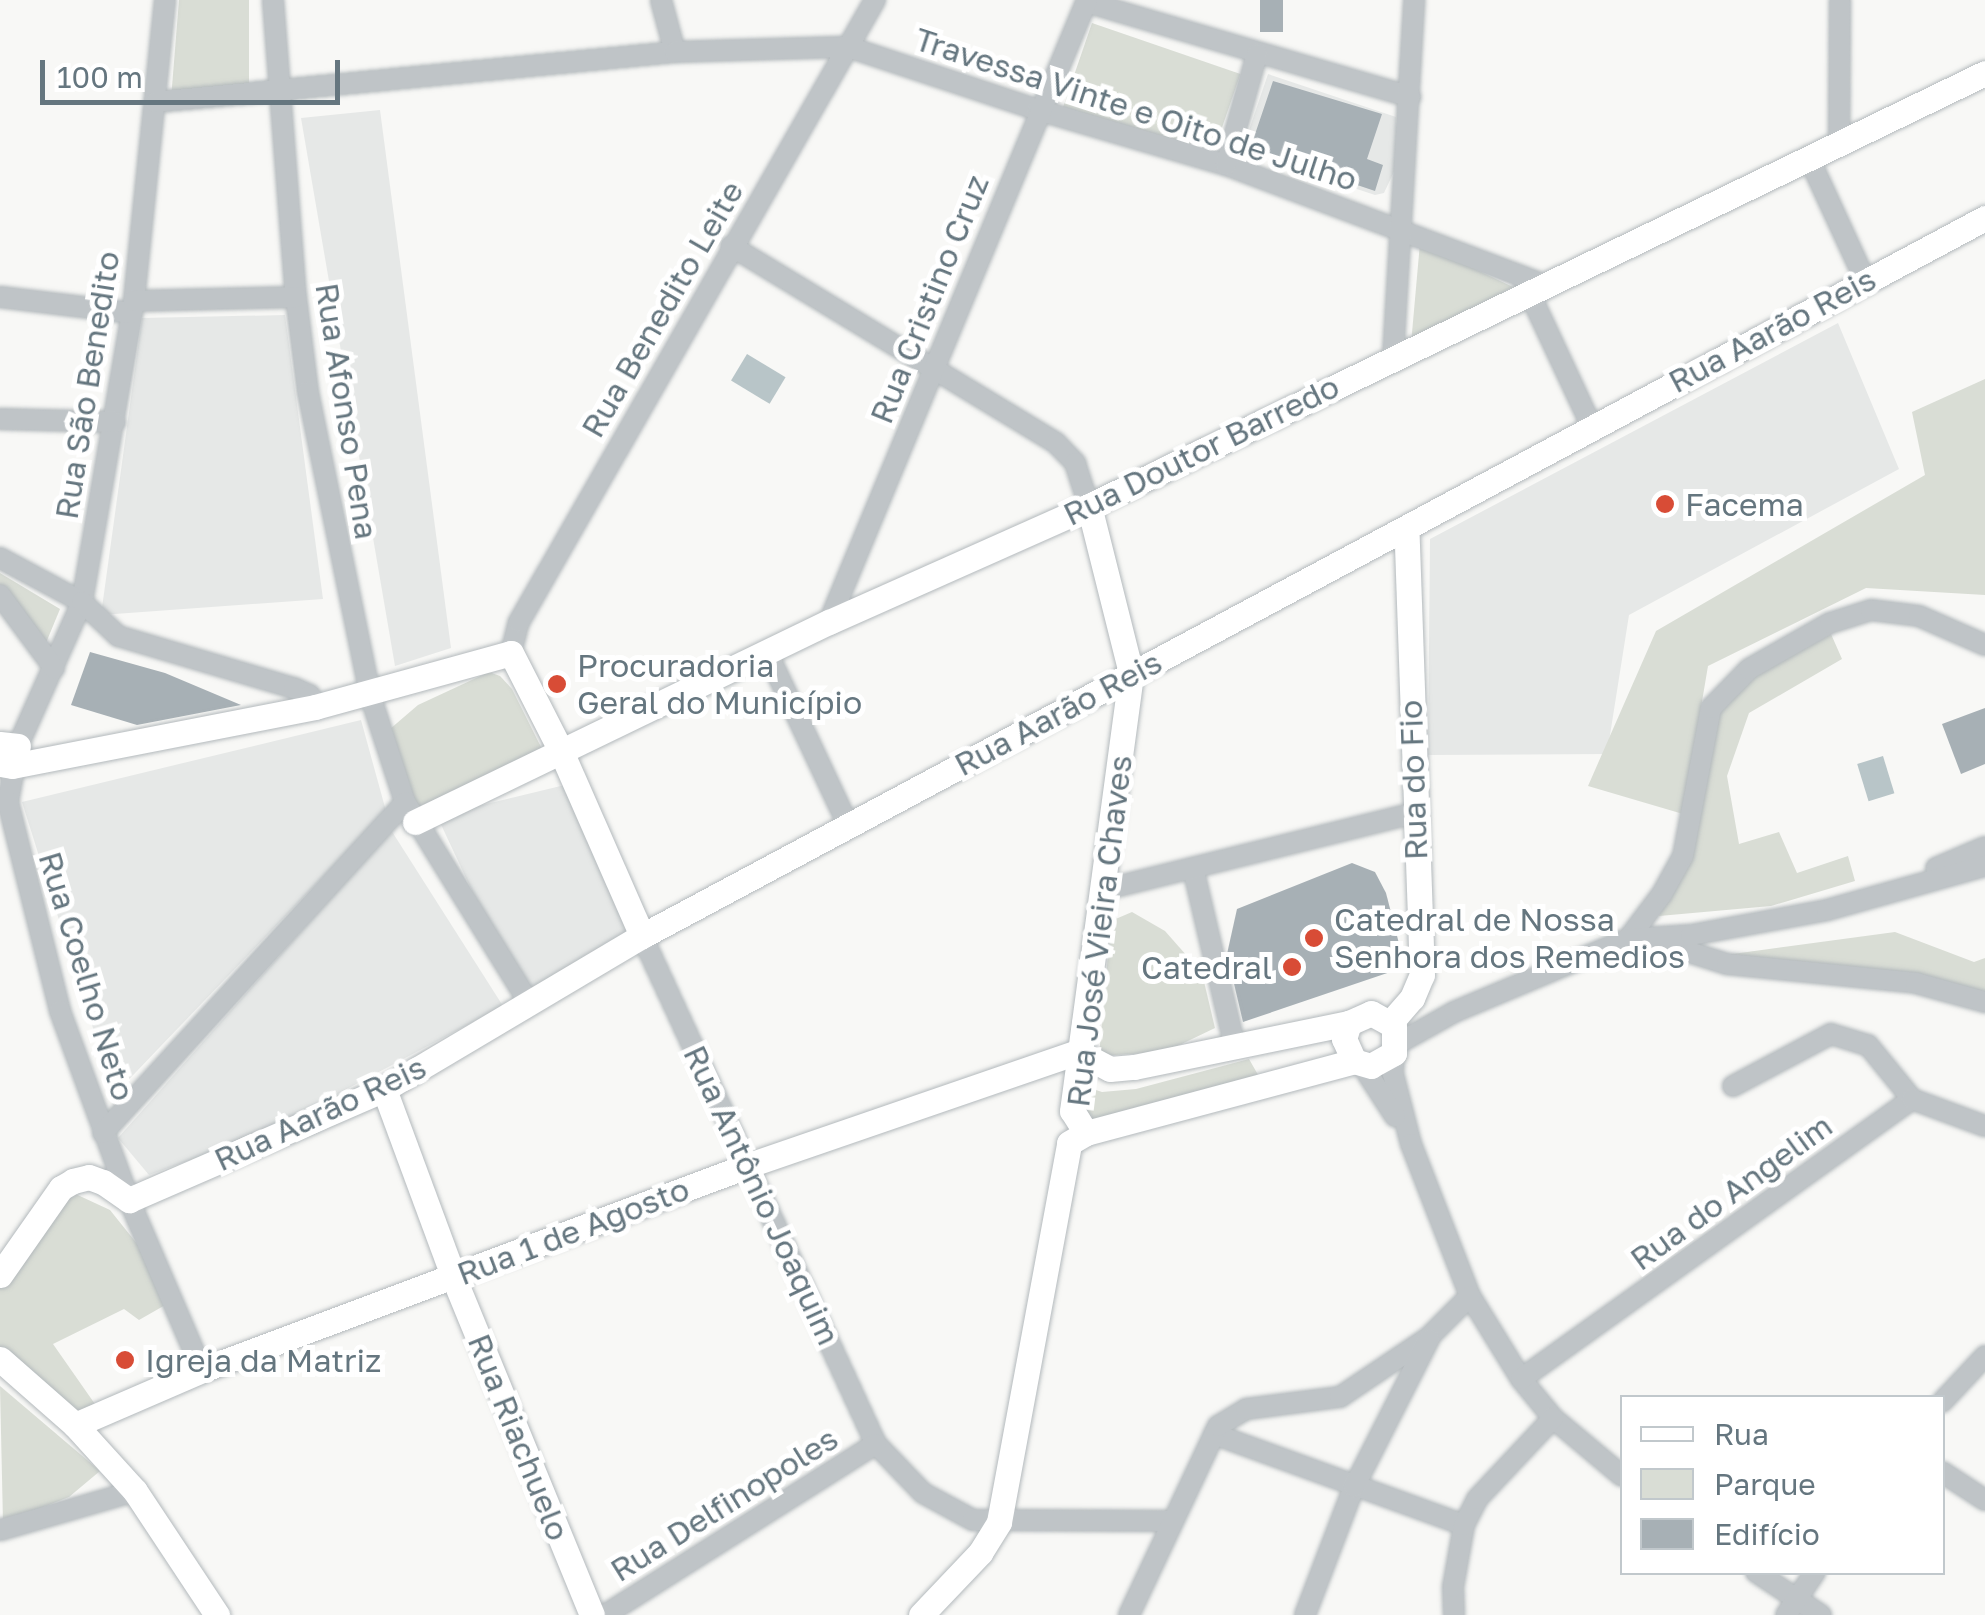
<!DOCTYPE html>
<html>
<head>
<meta charset="utf-8">
<style>
  body { margin:0 }
  #map { position:relative; width:1985px; height:1615px; overflow:hidden; background:#f8f8f6; font-family:"Golos Text",sans-serif }
  div>[style] { position:absolute }
  [style*='--x'] { left:calc(var(--x)*1px); top:calc(var(--y)*1px); width:calc(var(--w)*1px); rotate:calc(var(--a)*1deg) }
  .built>* { inset:0; background:#e6e8e7 }
  .green>* { inset:0; background:#d9ddd5; transform-origin:0 0 }
  .water>* { inset:0; background:#b8c5c8; transform-origin:0 0 }
  .building>* { inset:0; background:#a7b0b5; transform-origin:0 0 }
  .roads { filter:drop-shadow(0 0 2px #b3b9bc) drop-shadow(0 0 2px #b3b9bc) }
  .minor>* { height:20px; margin:-10px; padding:0 10px; transform-origin:10px; border-radius:10px; background:#bfc4c7 }
  .major>* { height:25px; margin:-12.5px; padding:0 12.5px; transform-origin:12.5px; border-radius:12.5px; background:#fff }
  .dots>* { width:28px; height:28px; translate:-50% -50%; box-sizing:border-box; border:5px solid #fff; border-radius:50% }
  span { translate:-50% -50%; white-space:nowrap; text-align:center; line-height:1.15; -webkit-text-stroke:10px #fff; paint-order:stroke }
  .street-label { font-size:32px; color:#65767f }
  .poi-label { font-size:32px; color:#65767f }
  .left { translate:0 -50%; text-align:left }
  .right { translate:-100% -50%; text-align:right }
  .legend { position:absolute; left:1620px; top:1395px; width:325px; height:180px; box-sizing:border-box; background:#fff; border:2px solid #c1c8cc; margin:0; padding:12px 18px; list-style:none; font-size:30px; color:#65767f }
  .legend li { display:flex; align-items:center; gap:20px; height:50px }
  .legend b { width:50px; border:2px solid #c1c8cc }
  .scale { position:absolute; left:40px; top:60px; width:300px; height:45px; box-sizing:border-box; border:5px solid #65767f; border-top:0; padding-left:12px; font-size:30px; line-height:35px; white-space:nowrap; color:#65767f; -webkit-text-stroke:8px #fff; paint-order:stroke }
</style>
</head>
<body>
<div id="map">
  <div class="built">
    <i style="clip-path:polygon(1268px 74px,1396px 117px,1398px 163px,1384px 193px,1375px 195px,1242px 151px)"></i>
    <i style="clip-path:polygon(380px 110px,451px 648px,395px 666px,301px 118px)"></i>
    <i style="clip-path:polygon(285px 315px,323px 599px,101px 615px,142px 318px)"></i>
    <i style="clip-path:polygon(1838px 323px,1899px 469px,1629px 615px,1607px 754px,1428px 755px,1430px 539px)"></i>
    <i style="clip-path:polygon(361px 720px,386px 811px,114px 1095px,22px 802px)"></i>
    <i style="clip-path:polygon(569px 784px,648px 942px,528px 1010px,437px 816px)"></i>
    <i style="clip-path:polygon(391px 830px,503px 1006px,264px 1133px,149px 1175px,118px 1138px)"></i>
  </div>
  <div class="green">
    <i style="clip-path:polygon(179px 0,249px 0,249px 93px,171px 99px)"></i>
    <i style="left:1092px;top:23px;width:157px;height:93px;rotate:19deg"></i>
    <i style="clip-path:polygon(1420px 243px,1513px 287px,1411px 344px)"></i>
    <i style="clip-path:polygon(1985px 379px,1985px 595px,1866px 588px,1708px 666px,1683px 814px,1588px 786px,1656px 631px,1925px 475px,1912px 412px)"></i>
    <i style="clip-path:polygon(0 573px,60px 609px,41px 655px,0 599px)"></i>
    <i style="clip-path:polygon(1831px 634px,1842px 659px,1749px 713px,1727px 776px,1739px 844px,1779px 832px,1797px 873px,1848px 856px,1855px 881px,1771px 906px,1659px 916px,1695px 811px,1713px 719px,1758px 674px)"></i>
    <i style="clip-path:polygon(489px 672px,500px 676px,512px 689px,544px 753px,420px 806px,414px 804px,390px 729px,418px 705px)"></i>
    <i style="clip-path:polygon(1132px 912px,1165px 931px,1202px 973px,1215px 1028px,1165px 1052px,1099px 1056px,1111px 921px)"></i>
    <i style="clip-path:polygon(1895px 932px,1974px 962px,1985px 958px,1985px 997px,1718px 956px)"></i>
    <i style="clip-path:polygon(1249px 1059px,1261px 1080px,1085px 1128px,1081px 1085px,1102px 1092px,1136px 1089px)"></i>
    <i style="clip-path:polygon(69px 1191px,110px 1210px,146px 1255px,167px 1304px,139px 1320px,124px 1309px,53px 1344px,97px 1407px,79px 1414px,0 1356px,0 1283px)"></i>
    <i style="clip-path:polygon(0 1386px,100px 1471px,69px 1497px,3px 1523px)"></i>
  </div>
  <div class="water">
    <i style="left:747px;top:354px;width:45px;height:31px;rotate:31deg"></i>
    <i style="left:1883px;top:756px;width:39px;height:27px;rotate:73deg"></i>
  </div>
  <div class="building">
    <i style="left:1260px;top:0;width:23px;height:32px"></i>
    <i style="clip-path:polygon(1273px 81px,1382px 114px,1367px 159px,1383px 165px,1375px 191px,1250px 149px)"></i>
    <i style="clip-path:polygon(90px 652px,165px 673px,241px 705px,137px 725px,71px 705px)"></i>
    <i style="clip-path:polygon(1985px 708px,1985px 764px,1961px 774px,1942px 724px)"></i>
    <i style="clip-path:polygon(1352px 863px,1375px 872px,1386px 893px,1405px 967px,1243px 1022px,1227px 954px,1237px 909px)"></i>
  </div>
  <div class="roads">
    <div class="minor">
      <i style="--x:165;--y:0;--w:303;--a:95.9"></i>
      <i style="--x:134;--y:301;--w:305;--a:99.8"></i>
      <i style="--x:82;--y:602;--w:158;--a:114"></i>
      <i style="--x:18;--y:746;--w:57;--a:100.1"></i>
      <i style="--x:8;--y:802;--w:215;--a:76"></i>
      <i style="--x:60;--y:1011;--w:201;--a:69.9"></i>
      <i style="--x:129;--y:1200;--w:185;--a:66.8"></i>
      <i style="--x:273;--y:0;--w:298;--a:85.6"></i>
      <i style="--x:296;--y:297;--w:96;--a:82.8"></i>
      <i style="--x:308;--y:392;--w:309;--a:78.4"></i>
      <i style="--x:370;--y:695;--w:113;--a:71.9"></i>
      <i style="--x:405;--y:802;--w:236;--a:58.3"></i>
      <i style="--x:661;--y:0;--w:54;--a:74.9"></i>
      <i style="--x:1086;--y:2;--w:338;--a:16.3"></i>
      <i style="--x:156;--y:102;--w:521;--a:-5.5"></i>
      <i style="--x:675;--y:52;--w:173;--a:-1.7"></i>
      <i style="--x:848;--y:47;--w:200;--a:18.3"></i>
      <i style="--x:1038;--y:110;--w:196;--a:16.3"></i>
      <i style="--x:1226;--y:165;--w:341;--a:20.6"></i>
      <i style="--x:1839;--y:142;--w:142;--a:-89.6"></i>
      <i style="--x:1808;--y:156;--w:136;--a:65.3"></i>
      <i style="--x:1226;--y:165;--w:115;--a:-74.4"></i>
      <i style="--x:731;--y:246;--w:380;--a:31.2"></i>
      <i style="--x:1056;--y:443;--w:28;--a:46"></i>
      <i style="--x:1075;--y:463;--w:45;--a:72"></i>
      <i style="--x:1529;--y:292;--w:149;--a:65"></i>
      <i style="--x:0;--y:297;--w:133;--a:6.9"></i>
      <i style="--x:134;--y:301;--w:162;--a:-1.4"></i>
      <i style="--x:1393;--y:357;--w:358;--a:-86.6"></i>
      <i style="--x:0;--y:419;--w:115;--a:1.5"></i>
      <i style="--x:0;--y:558;--w:93;--a:28.2"></i>
      <i style="--x:82;--y:602;--w:50;--a:43.4"></i>
      <i style="--x:118;--y:636;--w:184;--a:16.5"></i>
      <i style="--x:294;--y:688;--w:17;--a:24"></i>
      <i style="--x:310;--y:695;--w:13;--a:67"></i>
      <i style="--x:0;--y:595;--w:91;--a:53.5"></i>
      <i style="--x:829;--y:622;--w:673;--a:-67.47"></i>
      <i style="--x:767;--y:652;--w:193;--a:64.9"></i>
      <i style="--x:511;--y:653;--w:32;--a:-76"></i>
      <i style="--x:519;--y:622;--w:717;--a:-60.22"></i>
      <i style="--x:1193;--y:868;--w:184;--a:76.8"></i>
      <i style="--x:1936;--y:868;--w:53;--a:-23.2"></i>
      <i style="--x:1103;--y:890;--w:319;--a:-13.9"></i>
      <i style="--x:642;--y:936;--w:559;--a:65.27"></i>
      <i style="--x:876;--y:1444;--w:68;--a:46.2"></i>
      <i style="--x:923;--y:1493;--w:57;--a:28.4"></i>
      <i style="--x:973;--y:1520;--w:199;--a:0.3"></i>
      <i style="--x:1628;--y:939;--w:56;--a:-52.9"></i>
      <i style="--x:1662;--y:894;--w:43;--a:-61.1"></i>
      <i style="--x:1683;--y:856;--w:151;--a:-79.3"></i>
      <i style="--x:1711;--y:708;--w:54;--a:-45.7"></i>
      <i style="--x:1749;--y:669;--w:93;--a:-29.6"></i>
      <i style="--x:1830;--y:623;--w:43;--a:-17.6"></i>
      <i style="--x:1871;--y:610;--w:48;--a:7.1"></i>
      <i style="--x:1919;--y:616;--w:72;--a:23.7"></i>
      <i style="--x:1654;--y:941;--w:77;--a:17.5"></i>
      <i style="--x:1727;--y:964;--w:190;--a:5.7"></i>
      <i style="--x:1916;--y:983;--w:72;--a:15.4"></i>
      <i style="--x:1397;--y:1044;--w:65;--a:-29.3"></i>
      <i style="--x:1454;--y:1012;--w:189;--a:-22.8"></i>
      <i style="--x:1628;--y:939;--w:63;--a:-3.6"></i>
      <i style="--x:1691;--y:935;--w:138;--a:-10.4"></i>
      <i style="--x:1827;--y:910;--w:164;--a:-15.6"></i>
      <i style="--x:1394;--y:1053;--w:21;--a:93"></i>
      <i style="--x:1393;--y:1074;--w:72;--a:75.6"></i>
      <i style="--x:1411;--y:1144;--w:163;--a:68.8"></i>
      <i style="--x:1470;--y:1296;--w:97;--a:58.4"></i>
      <i style="--x:1521;--y:1379;--w:50;--a:50.6"></i>
      <i style="--x:1553;--y:1418;--w:90;--a:40"></i>
      <i style="--x:1362;--y:1065;--w:61;--a:57.1"></i>
      <i style="--x:1733;--y:1086;--w:111;--a:-28"></i>
      <i style="--x:1831;--y:1034;--w:39;--a:17"></i>
      <i style="--x:1868;--y:1045;--w:70;--a:50.8"></i>
      <i style="--x:103;--y:1133;--w:448;--a:-47.6"></i>
      <i style="--x:1521;--y:1379;--w:481;--a:-35.6"></i>
      <i style="--x:1912;--y:1099;--w:78;--a:20.3"></i>
      <i style="--x:1942;--y:1402;--w:63;--a:-46.9"></i>
      <i style="--x:1214;--y:1434;--w:266;--a:20"></i>
      <i style="--x:1942;--y:1472;--w:51;--a:33.1"></i>
      <i style="--x:0;--y:1530;--w:141;--a:-16.1"></i>
      <i style="--x:1756;--y:1572;--w:78;--a:33.5"></i>
      <i style="--x:605;--y:1615;--w:320;--a:-32.3"></i>
      <i style="--x:1129;--y:1615;--w:209;--a:-64.8"></i>
      <i style="--x:1218;--y:1426;--w:33;--a:-31"></i>
      <i style="--x:1246;--y:1409;--w:95;--a:-7.3"></i>
      <i style="--x:1340;--y:1397;--w:107;--a:-34"></i>
      <i style="--x:1429;--y:1337;--w:58;--a:-45"></i>
      <i style="--x:1305;--y:1615;--w:137;--a:-69.1"></i>
      <i style="--x:1354;--y:1487;--w:166;--a:-63.1"></i>
      <i style="--x:1454;--y:1615;--w:28;--a:-92"></i>
      <i style="--x:1453;--y:1587;--w:63;--a:-79.9"></i>
      <i style="--x:1464;--y:1525;--w:29;--a:-63"></i>
      <i style="--x:1477;--y:1499;--w:111;--a:-46.8"></i>
      <i style="--x:1786;--y:1615;--w:52;--a:-56"></i>
    </div>
    <div class="major">
      <i style="--x:0;--y:744;--w:18;--a:6"></i>
      <i style="--x:0;--y:764;--w:12;--a:9"></i>
      <i style="--x:12;--y:766;--w:309;--a:-11"></i>
      <i style="--x:315;--y:707;--w:203;--a:-15.4"></i>
      <i style="--x:511;--y:653;--w:108;--a:63"></i>
      <i style="--x:560;--y:749;--w:204;--a:66.3"></i>
      <i style="--x:415;--y:822;--w:460;--a:-25.8"></i>
      <i style="--x:829;--y:622;--w:285;--a:-24"></i>
      <i style="--x:1089;--y:506;--w:995;--a:-25.79"></i>
      <i style="--x:1391;--y:1022;--w:32;--a:-49"></i>
      <i style="--x:1412;--y:998;--w:25;--a:-67"></i>
      <i style="--x:1422;--y:975;--w:447;--a:-92"></i>
      <i style="--x:384;--y:1089;--w:199;--a:69.7"></i>
      <i style="--x:453;--y:1276;--w:366;--a:67.7"></i>
      <i style="--x:1086;--y:1133;--w:26;--a:-122"></i>
      <i style="--x:1072;--y:1111;--w:442;--a:-82.3"></i>
      <i style="--x:1131;--y:673;--w:172;--a:-104.1"></i>
      <i style="--x:0;--y:1275;--w:106;--a:-55"></i>
      <i style="--x:61;--y:1188;--w:14;--a:-30"></i>
      <i style="--x:73;--y:1181;--w:16;--a:-14"></i>
      <i style="--x:89;--y:1177;--w:15;--a:20"></i>
      <i style="--x:103;--y:1182;--w:32;--a:35"></i>
      <i style="--x:129;--y:1200;--w:278;--a:-23.5"></i>
      <i style="--x:384;--y:1089;--w:300;--a:-30.7"></i>
      <i style="--x:642;--y:936;--w:1523;--a:-28.13"></i>
      <i style="--x:0;--y:1359;--w:100;--a:41.3"></i>
      <i style="--x:75;--y:1425;--w:89;--a:47.7"></i>
      <i style="--x:135;--y:1491;--w:149;--a:56.5"></i>
      <i style="--x:75;--y:1425;--w:138;--a:-23.4"></i>
      <i style="--x:202;--y:1370;--w:584;--a:-20.54"></i>
      <i style="--x:749;--y:1165;--w:348;--a:-19"></i>
      <i style="--x:1078;--y:1052;--w:36;--a:28"></i>
      <i style="--x:1110;--y:1069;--w:24;--a:-5"></i>
      <i style="--x:1134;--y:1067;--w:219;--a:-11.6"></i>
      <i style="--x:1349;--y:1023;--w:24;--a:-24"></i>
      <i style="--x:1371;--y:1013;--w:26;--a:29"></i>
      <i style="--x:1394;--y:1026;--w:27;--a:90"></i>
      <i style="--x:1394;--y:1053;--w:26;--a:151"></i>
      <i style="--x:1371;--y:1066;--w:18;--a:-164"></i>
      <i style="--x:1354;--y:1061;--w:24;--a:-114"></i>
      <i style="--x:1344;--y:1039;--w:17;--a:-73"></i>
      <i style="--x:921;--y:1615;--w:86;--a:-46.4"></i>
      <i style="--x:980;--y:1553;--w:36;--a:-58"></i>
      <i style="--x:999;--y:1522;--w:385;--a:-79.5"></i>
      <i style="--x:1069;--y:1143;--w:20;--a:-30"></i>
      <i style="--x:1086;--y:1133;--w:278;--a:-15"></i>
    </div>
  </div>
  <div class="dots">
    <i style="left:1665px;top:504px;background:#d84c36"></i>
    <i style="left:557px;top:684px;background:#d84c36"></i>
    <i style="left:1314px;top:938px;background:#d84c36"></i>
    <i style="left:1292px;top:967px;background:#d84c36"></i>
    <i style="left:125px;top:1360px;background:#d84c36"></i>
  </div>
  <div class="street-label">
    <span style="left:1136px;top:109px;rotate:18deg">Travessa Vinte e Oito de Julho</span>
    <span style="left:929px;top:299px;rotate:-68deg">Rua Cristino Cruz</span>
    <span style="left:662px;top:309px;rotate:-60deg">Rua Benedito Leite</span>
    <span style="left:1772px;top:330px;rotate:-28deg">Rua Aarão Reis</span>
    <span style="left:87px;top:385px;rotate:-81deg">Rua São Benedito</span>
    <span style="left:347px;top:411px;rotate:81deg">Rua Afonso Pena</span>
    <span style="left:1201px;top:450px;rotate:-26deg">Rua Doutor Barredo</span>
    <span style="left:1058px;top:713px;rotate:-28deg">Rua Aarão Reis</span>
    <span style="left:1413px;top:780px;rotate:-92deg">Rua do Fio</span>
    <span style="left:1099px;top:931px;rotate:-83deg">Rua José Vieira Chaves</span>
    <span style="left:87px;top:976px;rotate:73deg">Rua Coelho Neto</span>
    <span style="left:320px;top:1113px;rotate:-25deg">Rua Aarão Reis</span>
    <span style="left:1731px;top:1192px;rotate:-36deg">Rua do Angelim</span>
    <span style="left:762px;top:1195px;rotate:65deg">Rua Antônio Joaquim</span>
    <span style="left:573px;top:1231px;rotate:-21deg">Rua 1 de Agosto</span>
    <span style="left:519px;top:1437px;rotate:68deg">Rua Riachuelo</span>
    <span style="left:724px;top:1504px;rotate:-32deg">Rua Delfinopoles</span>
  </div>
  <div class="poi-label">
    <span class="left" style="left:1685px;top:504px">Facema</span>
    <span class="left" style="left:577px;top:684px">Procuradoria<br>Geral do Município</span>
    <span class="left" style="left:1334px;top:938px">Catedral de Nossa<br>Senhora dos Remedios</span>
    <span class="right" style="left:1272px;top:967px">Catedral</span>
    <span class="left" style="left:145px;top:1360px">Igreja da Matriz</span>
  </div>
  <ul class="legend">
  <li><b style="height:12px;background:#fff"></b>Rua</li>
  <li><b style="height:28px;background:#d9ddd5"></b>Parque</li>
  <li><b style="height:28px;background:#a7b0b5"></b>Edifício</li>
  </ul>
  <div class="scale">100 m</div>
</div>
</body>
</html>
